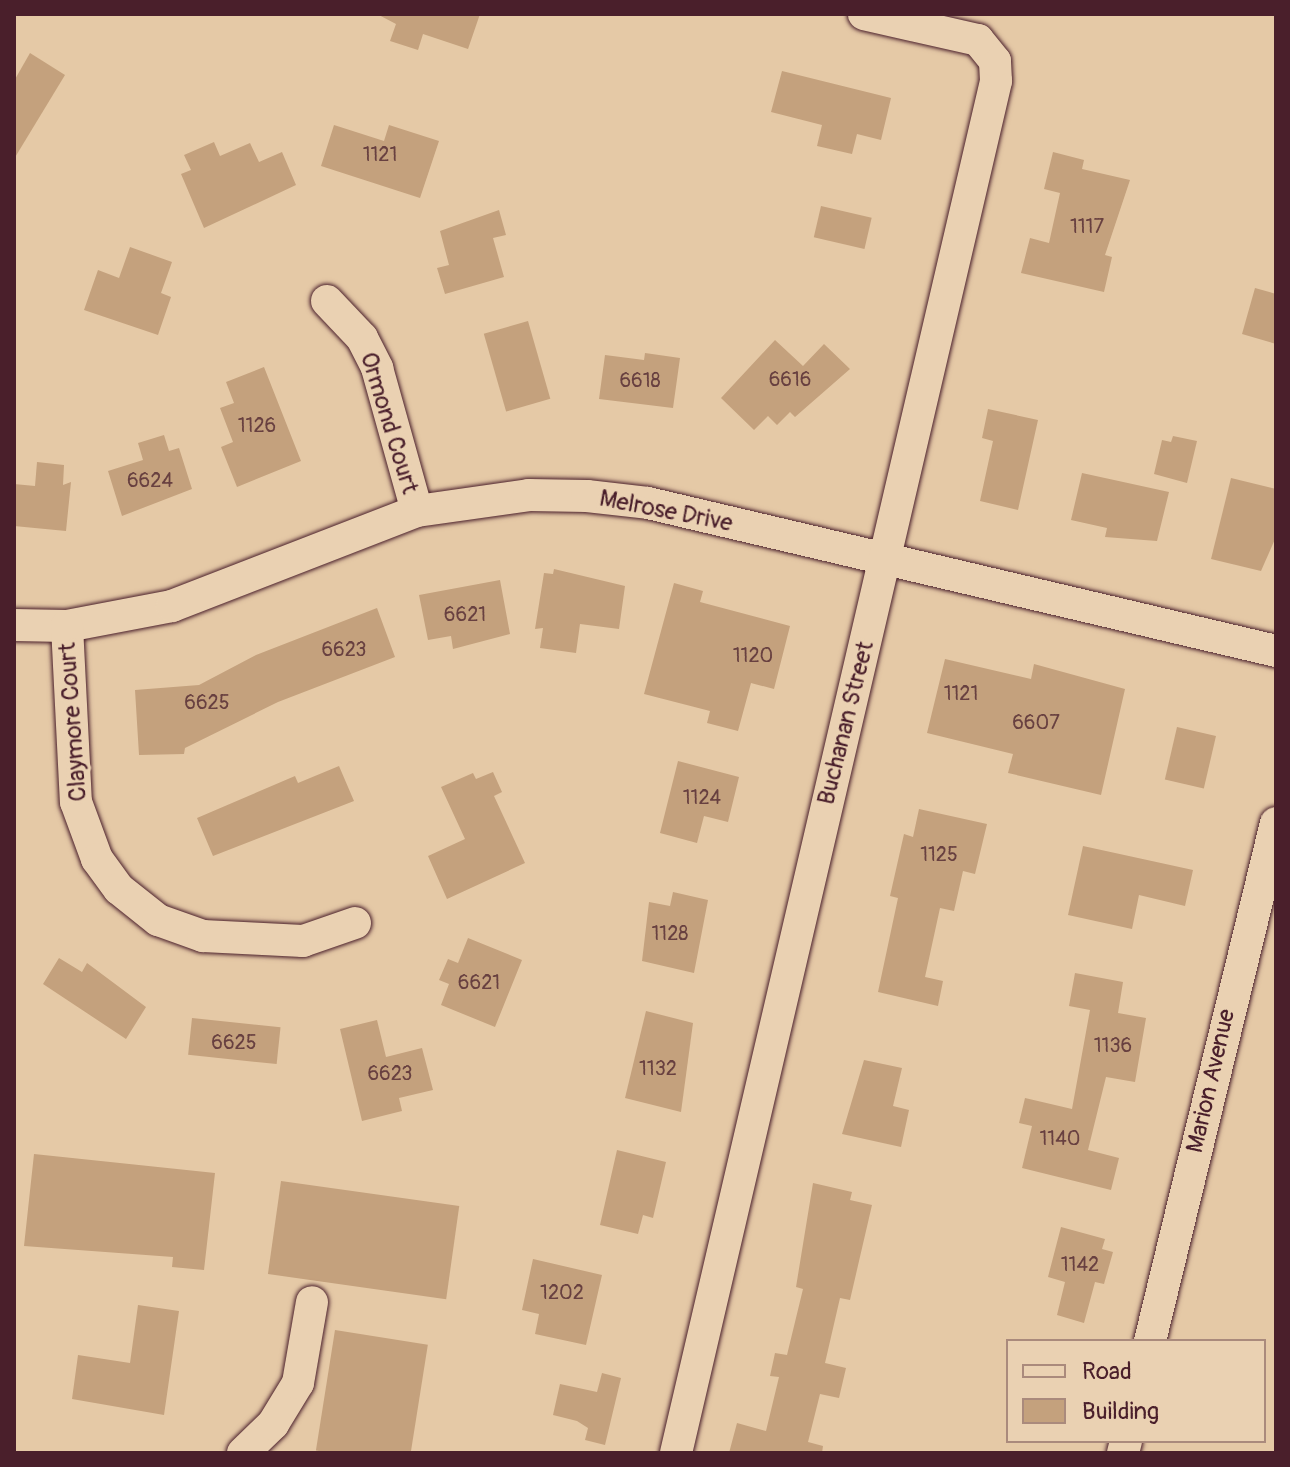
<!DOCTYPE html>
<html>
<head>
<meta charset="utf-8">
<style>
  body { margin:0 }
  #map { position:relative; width:1290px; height:1467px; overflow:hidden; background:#e5c9a6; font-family:Pangolin,sans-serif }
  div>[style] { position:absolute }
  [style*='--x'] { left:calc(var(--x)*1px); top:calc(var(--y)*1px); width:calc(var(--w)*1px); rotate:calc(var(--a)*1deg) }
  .building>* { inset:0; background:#c4a17d; transform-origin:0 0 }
  .roads { filter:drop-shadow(0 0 2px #4a1f2b) drop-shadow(0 0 2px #4a1f2b) }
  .minor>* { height:32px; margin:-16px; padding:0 16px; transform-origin:16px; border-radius:16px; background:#ead1b2 }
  span { translate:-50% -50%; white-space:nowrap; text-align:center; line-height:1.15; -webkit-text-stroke:7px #ead1b2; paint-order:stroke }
  .number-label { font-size:20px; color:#684040 }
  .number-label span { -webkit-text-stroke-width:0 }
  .street-label { font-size:24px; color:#4a1f2b }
  .frame { position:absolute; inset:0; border:16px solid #4a1f2b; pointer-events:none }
  .legend { position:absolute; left:1006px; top:1339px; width:260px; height:104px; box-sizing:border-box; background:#ead1b2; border:2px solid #aa8a7c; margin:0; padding:10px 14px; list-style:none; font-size:24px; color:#4a1f2b }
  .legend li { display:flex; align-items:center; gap:16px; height:40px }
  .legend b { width:40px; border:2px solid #aa8a7c }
</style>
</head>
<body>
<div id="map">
  <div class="building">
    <i style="clip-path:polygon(377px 14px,480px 14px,468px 49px,423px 34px,418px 50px,390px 41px,396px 24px)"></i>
    <i style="clip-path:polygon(30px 53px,65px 75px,14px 159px,14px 81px)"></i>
    <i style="clip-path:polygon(782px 71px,891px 98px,881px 140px,857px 134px,852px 154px,817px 146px,822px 125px,771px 112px)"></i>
    <i style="clip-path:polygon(334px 125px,384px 141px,389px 125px,439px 141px,420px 198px,321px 166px)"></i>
    <i style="clip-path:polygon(214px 142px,220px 156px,250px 143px,259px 162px,282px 152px,296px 185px,204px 228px,181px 174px,191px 170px,184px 155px)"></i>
    <i style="clip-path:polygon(1053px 152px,1084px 160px,1082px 169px,1130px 180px,1105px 255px,1112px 257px,1104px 292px,1021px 273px,1030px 238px,1049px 243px,1060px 193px,1044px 189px)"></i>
    <i style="left:821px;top:206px;width:52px;height:32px;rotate:13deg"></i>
    <i style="clip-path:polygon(499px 210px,506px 235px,493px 238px,504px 277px,445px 294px,437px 268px,449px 265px,440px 231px)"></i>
    <i style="clip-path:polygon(130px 247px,172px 262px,161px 293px,171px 297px,158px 335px,84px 310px,98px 270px,119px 278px)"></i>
    <i style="clip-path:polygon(1255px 288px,1276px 294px,1276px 344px,1242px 334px)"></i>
    <i style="left:528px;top:321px;width:81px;height:46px;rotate:74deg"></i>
    <i style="clip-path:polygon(775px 340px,803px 366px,824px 344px,850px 369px,795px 417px,790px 412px,777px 425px,768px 416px,754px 430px,721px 398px)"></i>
    <i style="clip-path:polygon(645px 353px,680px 358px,673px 408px,599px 399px,605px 355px,644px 360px)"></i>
    <i style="clip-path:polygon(264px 367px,301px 461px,237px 487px,221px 447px,233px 442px,220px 408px,234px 403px,226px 382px)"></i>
    <i style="clip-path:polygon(988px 409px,1038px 420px,1018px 510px,980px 501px,993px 441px,982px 438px)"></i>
    <i style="clip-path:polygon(164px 435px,169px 451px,179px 448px,192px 489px,122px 516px,108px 471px,143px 460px,138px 443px)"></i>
    <i style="clip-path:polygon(1173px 436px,1197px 441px,1187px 483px,1154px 474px,1162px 440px,1171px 442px)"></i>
    <i style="clip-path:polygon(37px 462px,64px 465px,63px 485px,71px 482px,66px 531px,14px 526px,14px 484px,35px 486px)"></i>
    <i style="clip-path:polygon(1082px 473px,1169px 492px,1157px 541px,1105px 537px,1107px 528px,1071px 520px)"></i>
    <i style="clip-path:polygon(1231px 478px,1276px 489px,1276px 537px,1261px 571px,1211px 559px)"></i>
    <i style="clip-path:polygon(554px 569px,625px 586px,619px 629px,580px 624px,576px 653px,540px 648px,543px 628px,535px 629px,544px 573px,553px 574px)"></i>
    <i style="clip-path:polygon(500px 580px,510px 634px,453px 649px,451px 636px,428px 640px,419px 595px)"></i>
    <i style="clip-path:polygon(674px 583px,703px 591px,700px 602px,790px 626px,774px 689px,751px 683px,738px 731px,707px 723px,710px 711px,644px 694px)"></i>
    <i style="clip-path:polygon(377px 608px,395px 657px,278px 702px,185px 748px,184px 754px,139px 755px,135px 690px,199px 685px,256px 655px)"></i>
    <i style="clip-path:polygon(945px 659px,1031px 679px,1034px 664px,1125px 689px,1101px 795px,1008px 773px,1013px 754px,927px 733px)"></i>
    <i style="left:1177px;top:727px;width:40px;height:54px;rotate:13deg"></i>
    <i style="clip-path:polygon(678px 761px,739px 777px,728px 822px,704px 816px,697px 843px,660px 833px)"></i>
    <i style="clip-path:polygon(339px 766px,354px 801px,213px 856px,197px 818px,295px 776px,298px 783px)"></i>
    <i style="clip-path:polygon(493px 772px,502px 792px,494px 796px,525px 863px,447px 899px,428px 856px,465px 839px,441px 787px,473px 773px,476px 779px)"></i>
    <i style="clip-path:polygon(919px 809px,987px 824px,975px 874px,963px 871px,954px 911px,940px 908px,925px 977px,943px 981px,938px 1006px,878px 992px,898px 898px,890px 896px,904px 834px,913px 837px)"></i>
    <i style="clip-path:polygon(1083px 846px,1193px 870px,1185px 906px,1139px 895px,1132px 929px,1068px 915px)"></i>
    <i style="clip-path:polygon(673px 892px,708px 900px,694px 973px,642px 961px,649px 902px,670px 906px)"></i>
    <i style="clip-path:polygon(468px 938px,522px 960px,495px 1027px,441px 1005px,449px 984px,439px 980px,448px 959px,458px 963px)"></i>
    <i style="clip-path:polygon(59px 958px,82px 972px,87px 963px,146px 1007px,126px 1039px,43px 984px)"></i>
    <i style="clip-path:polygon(1075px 973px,1123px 982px,1118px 1013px,1146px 1018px,1135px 1082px,1106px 1077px,1088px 1150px,1119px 1158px,1111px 1190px,1022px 1168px,1032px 1126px,1019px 1123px,1025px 1098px,1072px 1109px,1090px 1010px,1069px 1006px)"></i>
    <i style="clip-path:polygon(646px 1011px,693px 1023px,681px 1112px,625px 1098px)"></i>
    <i style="left:192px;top:1018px;width:89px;height:37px;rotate:6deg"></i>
    <i style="clip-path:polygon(377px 1020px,386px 1057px,422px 1048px,433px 1090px,399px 1098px,402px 1111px,362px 1121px,340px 1029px)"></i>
    <i style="clip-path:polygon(864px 1060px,902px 1068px,893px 1106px,909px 1110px,901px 1147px,842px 1134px)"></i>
    <i style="clip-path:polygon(617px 1150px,666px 1162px,653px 1218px,643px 1215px,638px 1234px,600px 1225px)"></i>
    <i style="clip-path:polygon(34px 1154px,215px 1173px,204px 1270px,172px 1267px,173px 1257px,24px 1246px)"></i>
    <i style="left:281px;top:1181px;width:180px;height:94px;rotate:8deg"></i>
    <i style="clip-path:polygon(813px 1183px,852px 1192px,850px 1200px,872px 1205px,850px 1300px,840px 1298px,825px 1363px,846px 1368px,839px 1398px,820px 1394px,808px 1442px,823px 1446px,822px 1453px,729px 1453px,737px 1423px,766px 1431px,779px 1377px,770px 1376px,775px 1353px,787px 1355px,803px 1289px,796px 1287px)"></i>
    <i style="clip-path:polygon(1061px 1227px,1105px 1239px,1102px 1249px,1113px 1252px,1104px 1284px,1095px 1282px,1084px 1323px,1057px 1315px,1065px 1282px,1048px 1277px)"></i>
    <i style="clip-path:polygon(533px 1259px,602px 1275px,586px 1345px,535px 1334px,539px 1314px,522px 1310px)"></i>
    <i style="clip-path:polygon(138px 1305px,179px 1311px,164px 1415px,72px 1399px,78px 1355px,130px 1363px)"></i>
    <i style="left:335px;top:1330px;width:94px;height:122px;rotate:9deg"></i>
    <i style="clip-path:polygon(602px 1373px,621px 1378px,605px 1445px,585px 1440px,588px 1428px,577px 1421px,553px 1415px,560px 1384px,597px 1392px)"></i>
  </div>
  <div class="roads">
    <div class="minor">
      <i style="--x:327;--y:301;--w:51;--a:46.6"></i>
      <i style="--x:362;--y:338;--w:34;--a:63"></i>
      <i style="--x:377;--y:368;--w:148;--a:74.4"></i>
      <i style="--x:14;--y:625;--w:53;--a:1.1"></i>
      <i style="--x:67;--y:626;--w:107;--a:-10.8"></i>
      <i style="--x:172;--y:606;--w:263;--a:-21.2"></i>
      <i style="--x:417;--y:511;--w:113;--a:-8.1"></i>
      <i style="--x:529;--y:495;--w:58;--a:1"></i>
      <i style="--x:587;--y:496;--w:61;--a:6.5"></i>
      <i style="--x:648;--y:503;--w:645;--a:13.26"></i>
      <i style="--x:67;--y:626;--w:176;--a:87.1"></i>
      <i style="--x:76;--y:802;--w:61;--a:69.8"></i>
      <i style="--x:97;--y:859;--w:37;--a:54"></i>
      <i style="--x:119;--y:889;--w:50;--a:38.5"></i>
      <i style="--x:158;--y:920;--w:48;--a:19.6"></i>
      <i style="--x:203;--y:936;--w:100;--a:2.9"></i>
      <i style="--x:303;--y:941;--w:55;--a:-19.1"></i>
      <i style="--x:1150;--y:1341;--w:533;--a:-76.33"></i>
      <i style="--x:243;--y:1453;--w:42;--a:-44"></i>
      <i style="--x:273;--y:1424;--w:48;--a:-58.6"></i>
      <i style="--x:298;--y:1383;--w:82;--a:-80.2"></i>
      <i style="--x:676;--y:1453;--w:1409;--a:-76.87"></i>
      <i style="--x:996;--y:81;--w:20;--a:-93"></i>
      <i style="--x:995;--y:61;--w:27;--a:-129"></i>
      <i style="--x:978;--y:40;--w:117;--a:-167.2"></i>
      <i style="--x:1123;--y:1453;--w:12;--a:-76"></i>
    </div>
  </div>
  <div class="number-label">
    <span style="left:380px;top:154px">1121</span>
    <span style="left:1087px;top:226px">1117</span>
    <span style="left:790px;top:379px">6616</span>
    <span style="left:640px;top:380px">6618</span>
    <span style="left:257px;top:425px">1126</span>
    <span style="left:150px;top:480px">6624</span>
    <span style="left:465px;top:614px">6621</span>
    <span style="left:344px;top:649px">6623</span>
    <span style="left:753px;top:655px">1120</span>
    <span style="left:961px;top:693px">1121</span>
    <span style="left:207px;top:702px">6625</span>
    <span style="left:1036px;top:722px">6607</span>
    <span style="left:702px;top:797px">1124</span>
    <span style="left:939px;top:854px">1125</span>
    <span style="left:670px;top:933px">1128</span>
    <span style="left:479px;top:982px">6621</span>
    <span style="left:234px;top:1042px">6625</span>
    <span style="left:1113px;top:1045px">1136</span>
    <span style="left:658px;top:1068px">1132</span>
    <span style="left:390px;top:1073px">6623</span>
    <span style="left:1060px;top:1138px">1140</span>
    <span style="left:1080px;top:1264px">1142</span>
    <span style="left:562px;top:1292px">1202</span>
  </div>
  <div class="street-label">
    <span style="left:389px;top:423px;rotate:73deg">Ormond Court</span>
    <span style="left:666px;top:511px;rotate:11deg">Melrose Drive</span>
    <span style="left:73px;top:722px;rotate:-94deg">Claymore Court</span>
    <span style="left:846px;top:723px;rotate:-76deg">Buchanan Street</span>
    <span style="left:1211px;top:1081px;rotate:-77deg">Marion Avenue</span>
  </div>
  <div class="frame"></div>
  <ul class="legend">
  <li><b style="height:10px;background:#ead1b2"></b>Road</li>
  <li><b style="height:22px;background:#c4a17d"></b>Building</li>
  </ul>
</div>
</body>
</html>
